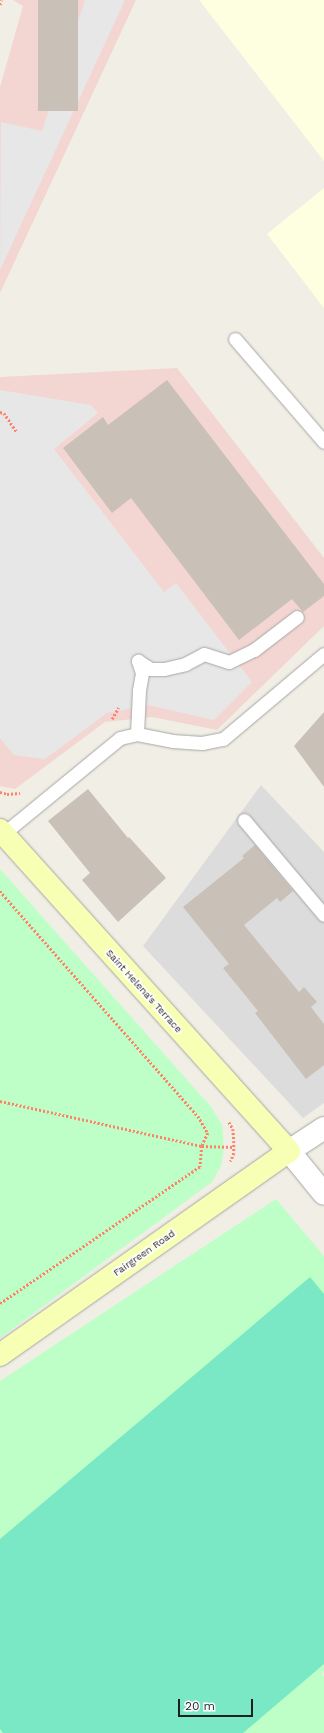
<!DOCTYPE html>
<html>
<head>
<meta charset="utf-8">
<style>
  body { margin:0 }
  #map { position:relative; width:324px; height:1733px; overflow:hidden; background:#f1eee5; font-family:"Work Sans",sans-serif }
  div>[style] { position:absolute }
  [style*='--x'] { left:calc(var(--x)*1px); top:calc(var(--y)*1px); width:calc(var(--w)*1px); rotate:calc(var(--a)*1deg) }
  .residential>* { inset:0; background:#dddcdc }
  .commercial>* { inset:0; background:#f3d6d2 }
  .education>* { inset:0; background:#fdffe0 }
  .park>* { inset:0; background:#beffc7 }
  .pitch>* { inset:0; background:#7be8c5 }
  .parking>* { inset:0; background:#e7e7e7 }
  .building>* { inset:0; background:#c9c0b7; transform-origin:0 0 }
  .path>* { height:2.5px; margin-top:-1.25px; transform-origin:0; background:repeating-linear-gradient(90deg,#ff8168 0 2px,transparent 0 4px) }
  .roads { filter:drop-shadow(0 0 1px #a6a6a6) drop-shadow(0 0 1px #a6a6a6) }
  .service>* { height:13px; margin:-6.5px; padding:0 6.5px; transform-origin:6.5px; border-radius:6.5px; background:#fff }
  .minor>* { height:22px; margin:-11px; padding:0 11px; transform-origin:11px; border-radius:11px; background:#fff }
  .tertiary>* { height:22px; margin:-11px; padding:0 11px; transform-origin:11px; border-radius:11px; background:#fff }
  .secondary>* { height:22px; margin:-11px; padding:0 11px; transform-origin:11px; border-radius:11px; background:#f7ffb5 }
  span { translate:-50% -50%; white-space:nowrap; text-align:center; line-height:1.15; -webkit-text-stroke:3.5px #fff; paint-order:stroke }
  .street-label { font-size:10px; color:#1f1f1f }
  .scale { position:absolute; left:178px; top:1699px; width:75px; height:18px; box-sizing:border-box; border:2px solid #1f1f1f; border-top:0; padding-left:5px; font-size:12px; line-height:14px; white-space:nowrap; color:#1f1f1f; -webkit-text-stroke:3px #fff; paint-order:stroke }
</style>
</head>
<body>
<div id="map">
  <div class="residential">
    <i style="clip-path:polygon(261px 785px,324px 852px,324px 1103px,303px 1118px,143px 946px)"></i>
  </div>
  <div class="commercial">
    <i style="clip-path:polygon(13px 0,136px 0,0 293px,0 87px,23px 6px)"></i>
    <i style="clip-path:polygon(177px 368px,324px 558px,324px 626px,217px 730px,152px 717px,105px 722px,15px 789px,0 786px,0 377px)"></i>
  </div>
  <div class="education">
    <i style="clip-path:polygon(199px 0,324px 0,324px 161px)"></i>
    <i style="clip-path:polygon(324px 188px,324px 308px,267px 234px)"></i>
  </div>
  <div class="park">
    <i style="clip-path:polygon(0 869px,212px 1108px,222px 1125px,224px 1147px,221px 1166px,212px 1182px,0 1338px)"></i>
    <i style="clip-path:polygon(276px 1199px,324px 1256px,324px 1672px,322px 1674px,324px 1677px,324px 1733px,0 1733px,0 1381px)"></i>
  </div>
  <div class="pitch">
    <i style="clip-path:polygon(310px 1277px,324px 1294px,324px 1664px,243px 1733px,3px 1733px,0 1729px,0 1539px)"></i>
  </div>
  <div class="parking">
    <i style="clip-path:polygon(85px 0,125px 0,0 270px,1px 122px,42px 131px)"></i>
    <i style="clip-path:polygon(0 390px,91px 405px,98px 413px,54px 449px,164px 592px,176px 583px,252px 682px,214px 720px,148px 705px,107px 713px,45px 759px,14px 755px,0 738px)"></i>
  </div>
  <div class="building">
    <i style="left:38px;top:0;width:40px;height:111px"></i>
    <i style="clip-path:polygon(167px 380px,324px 584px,324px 596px,303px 612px,292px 599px,239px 640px,131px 498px,112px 513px,63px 448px,103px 417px,108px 425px)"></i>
    <i style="clip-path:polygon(324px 712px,324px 787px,294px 746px)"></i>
    <i style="clip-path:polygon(88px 789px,128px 838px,129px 837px,166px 878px,118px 922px,82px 880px,90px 873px,48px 821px)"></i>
    <i style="clip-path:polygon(255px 845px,293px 891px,280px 902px,277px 898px,244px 925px,299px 992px,304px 987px,317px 1002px,311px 1007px,324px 1024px,324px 1065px,306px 1079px,255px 1013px,258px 1011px,223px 968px,229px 964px,183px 907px,244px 858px,242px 856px)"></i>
  </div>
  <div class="path">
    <i style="--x:0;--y:5;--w:5;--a:-79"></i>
    <i style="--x:0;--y:412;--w:4;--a:14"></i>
    <i style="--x:4;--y:413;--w:23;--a:56"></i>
    <i style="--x:112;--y:719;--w:13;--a:-61"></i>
    <i style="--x:0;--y:792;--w:7;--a:16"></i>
    <i style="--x:7;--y:794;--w:13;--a:-4"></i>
    <i style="--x:0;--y:891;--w:300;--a:48.7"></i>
    <i style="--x:198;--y:1116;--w:20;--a:60"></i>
    <i style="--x:208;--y:1133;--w:14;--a:115"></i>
    <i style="--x:202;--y:1146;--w:21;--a:95"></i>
    <i style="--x:200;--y:1167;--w:242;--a:145.6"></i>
    <i style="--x:0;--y:1101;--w:207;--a:12.6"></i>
    <i style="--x:202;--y:1146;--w:32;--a:2"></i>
    <i style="--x:229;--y:1122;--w:8;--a:60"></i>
    <i style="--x:233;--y:1129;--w:12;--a:85"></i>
    <i style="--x:234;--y:1141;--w:12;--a:90"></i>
    <i style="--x:234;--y:1153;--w:9;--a:111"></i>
  </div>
  <div class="roads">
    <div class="service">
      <i style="--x:235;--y:339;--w:136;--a:49.2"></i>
      <i style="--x:138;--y:661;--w:15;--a:32"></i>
      <i style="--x:151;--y:669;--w:13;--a:0"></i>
      <i style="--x:164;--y:669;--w:22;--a:-13"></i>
      <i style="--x:185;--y:664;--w:21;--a:-28"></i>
      <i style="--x:204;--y:654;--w:26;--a:18"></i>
      <i style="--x:229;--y:662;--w:28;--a:-26"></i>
      <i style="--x:254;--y:650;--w:54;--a:-37.5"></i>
      <i style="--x:137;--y:734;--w:44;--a:-87.4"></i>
      <i style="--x:139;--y:690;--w:17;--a:-80"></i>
      <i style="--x:142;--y:673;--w:13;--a:-108"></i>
      <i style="--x:244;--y:820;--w:124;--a:49.9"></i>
      <i style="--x:3;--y:834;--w:151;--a:-39.4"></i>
      <i style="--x:120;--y:738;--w:17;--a:-13"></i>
      <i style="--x:137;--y:734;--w:36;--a:11"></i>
      <i style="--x:172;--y:741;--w:30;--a:4"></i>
      <i style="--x:202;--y:743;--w:21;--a:-11"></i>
      <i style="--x:223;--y:739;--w:132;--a:-40.1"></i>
    </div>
    <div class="minor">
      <i style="--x:289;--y:1151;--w:42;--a:-33.3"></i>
    </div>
    <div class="tertiary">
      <i style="--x:289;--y:1151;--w:55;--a:50.9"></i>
    </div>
    <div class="secondary">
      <i style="--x:0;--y:830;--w:432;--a:48"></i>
      <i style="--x:289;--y:1151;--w:354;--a:144.8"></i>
    </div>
  </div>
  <div class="street-label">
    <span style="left:144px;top:991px;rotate:48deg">Saint Helena's Terrace</span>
    <span style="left:144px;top:1253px;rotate:-35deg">Fairgreen Road</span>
  </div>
  <div class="scale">20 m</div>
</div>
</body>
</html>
